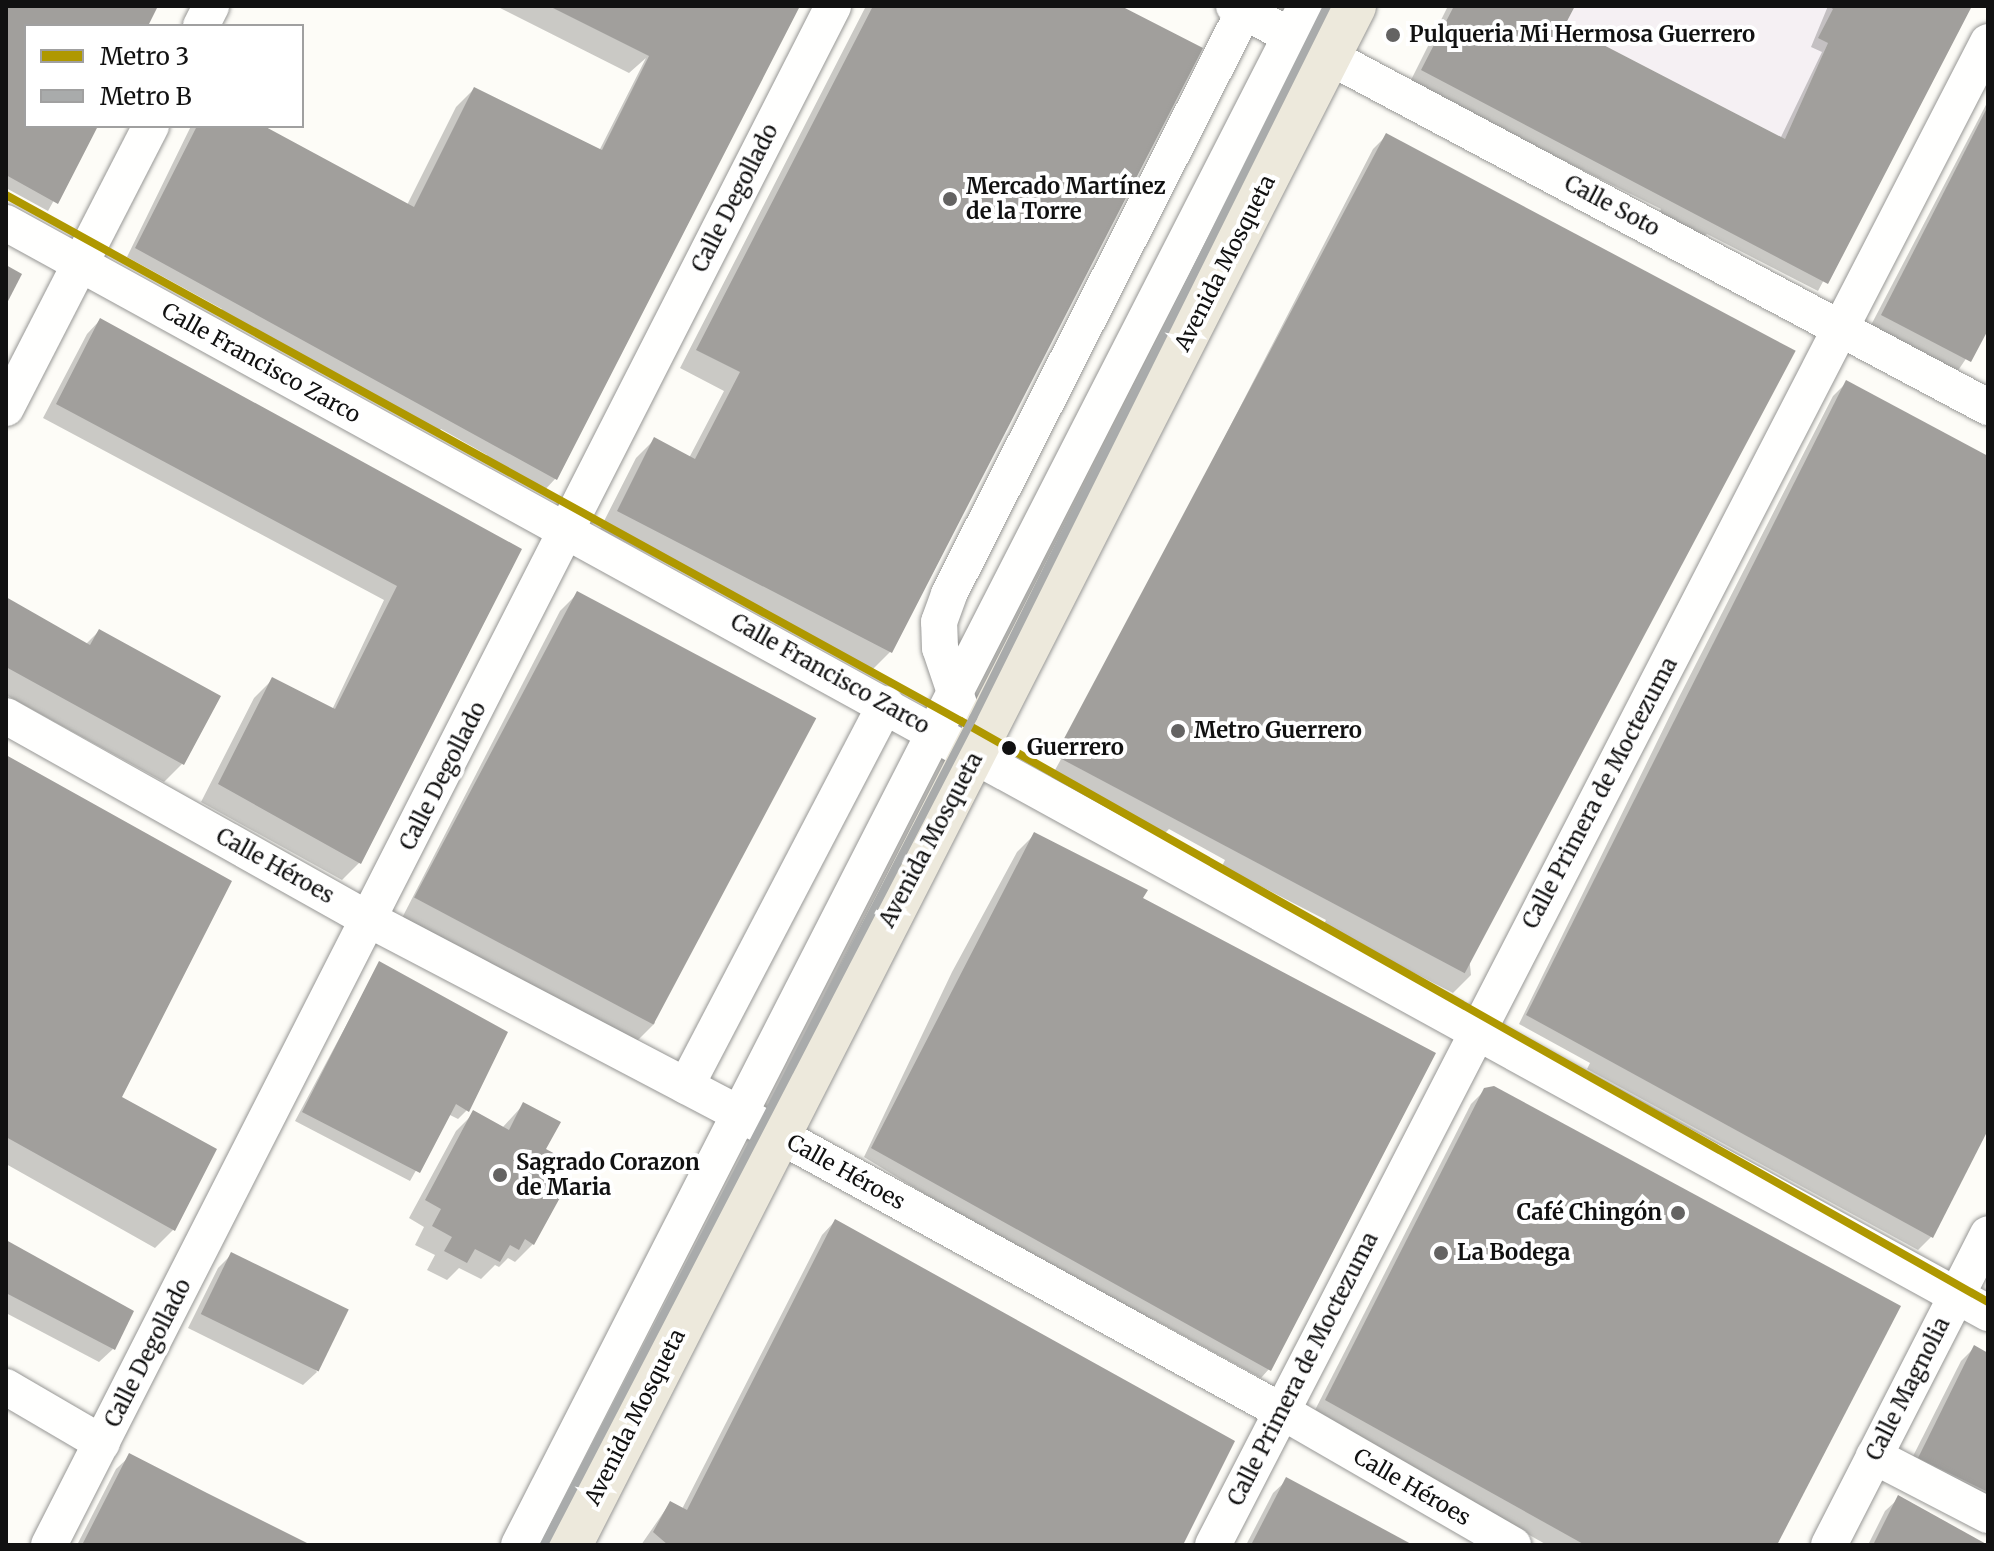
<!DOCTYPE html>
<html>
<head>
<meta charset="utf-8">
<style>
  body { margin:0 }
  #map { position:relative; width:1994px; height:1551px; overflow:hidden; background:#fdfcf7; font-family:Merriweather,serif }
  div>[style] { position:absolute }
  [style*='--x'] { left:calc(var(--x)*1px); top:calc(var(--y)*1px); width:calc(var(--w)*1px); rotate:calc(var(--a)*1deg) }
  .industrial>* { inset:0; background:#f5f0f3 }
  .shadow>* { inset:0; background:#0003 }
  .building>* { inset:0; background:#a19f9c; transform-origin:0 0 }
  .roads { filter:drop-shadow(0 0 2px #979795) drop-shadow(0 0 2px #979795) }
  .minor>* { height:36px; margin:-18px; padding:0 18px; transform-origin:18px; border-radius:18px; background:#fffffe }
  .major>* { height:44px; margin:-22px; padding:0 22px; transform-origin:22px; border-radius:22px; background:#ede9dc }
  .metro-1>* { height:8px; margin:-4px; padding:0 4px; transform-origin:4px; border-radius:4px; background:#af9800 }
  .metro-2>* { height:8px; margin:-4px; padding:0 4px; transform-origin:4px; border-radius:4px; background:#a9abab }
  .dots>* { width:22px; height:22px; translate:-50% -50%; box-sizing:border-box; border:4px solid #fff; border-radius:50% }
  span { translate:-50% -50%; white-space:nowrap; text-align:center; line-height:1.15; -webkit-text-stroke:8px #fff; paint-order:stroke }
  .poi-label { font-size:22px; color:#111; font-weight:700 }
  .left { translate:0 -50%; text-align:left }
  .right { translate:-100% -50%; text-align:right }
  .street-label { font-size:22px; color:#111 }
  .stop-label { font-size:22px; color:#111; font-weight:700 }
  .frame { position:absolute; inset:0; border:8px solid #111; pointer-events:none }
  .legend { position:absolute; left:24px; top:24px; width:280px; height:104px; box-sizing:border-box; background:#fff; border:2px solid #a0a0a0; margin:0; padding:10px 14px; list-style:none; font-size:24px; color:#111 }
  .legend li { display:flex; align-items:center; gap:16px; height:40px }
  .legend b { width:40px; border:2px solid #a0a0a0 }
</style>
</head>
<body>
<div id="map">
  <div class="industrial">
    <i style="clip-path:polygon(1575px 6px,1831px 6px,1833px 9px,1819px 37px,1828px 43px,1785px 139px,1565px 25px)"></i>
  </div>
  <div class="shadow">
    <i style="clip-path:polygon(6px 6px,156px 6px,146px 26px,26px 26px,26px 126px,95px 126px,48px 211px,6px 188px)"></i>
    <i style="clip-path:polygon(496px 6px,797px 6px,555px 479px,542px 493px,484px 461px,487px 455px,441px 429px,436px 434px,219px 315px,222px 309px,127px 257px,191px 126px,260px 126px,407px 205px,456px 107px,474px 89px,599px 151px,646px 58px,629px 73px)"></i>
    <i style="clip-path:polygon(866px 6px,1117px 6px,890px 652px,872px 670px,600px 529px,636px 458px,654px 440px,689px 458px,724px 391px,680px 368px)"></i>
    <i style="clip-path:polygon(1448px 6px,1572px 6px,1562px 26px,1780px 139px,1822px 52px,1811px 47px,1828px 6px,1970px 6px,1818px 291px,1707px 234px,1702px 238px,1658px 215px,1661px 209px,1409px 84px)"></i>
    <i style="clip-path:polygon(1988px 101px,1988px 326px,1955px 375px,1869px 329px)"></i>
    <i style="clip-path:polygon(1386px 136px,1471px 975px,1453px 993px,1323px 926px,1326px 920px,1222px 866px,1225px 860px,1169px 829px,1159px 839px,1050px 779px,1125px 644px,1168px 547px,1373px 149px)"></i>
    <i style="clip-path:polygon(100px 320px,519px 550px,360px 862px,342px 880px,201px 802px,254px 698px,272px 680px,331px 712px,384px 600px,43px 418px,87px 334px)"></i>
    <i style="clip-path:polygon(1846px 383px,1988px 458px,1988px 1126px,1931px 1237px,1918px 1250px,1587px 1069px,1590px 1063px,1519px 1024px,1677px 701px,1833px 396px)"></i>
    <i style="clip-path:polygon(578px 593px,655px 1023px,637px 1041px,402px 918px,560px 611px)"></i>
    <i style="clip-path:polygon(6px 599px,86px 644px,99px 631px,182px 764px,164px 782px,6px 695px)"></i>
    <i style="clip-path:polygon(6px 757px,119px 1098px,173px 1230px,155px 1248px,6px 1164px)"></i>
    <i style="clip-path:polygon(1035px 834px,1140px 899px,1269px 1369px,1261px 1378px,1153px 1319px,1144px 1328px,864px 1157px,952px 972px,1017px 852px)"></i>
    <i style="clip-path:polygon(379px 964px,467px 1110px,458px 1119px,448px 1114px,410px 1181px,295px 1121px)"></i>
    <i style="clip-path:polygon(1485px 1090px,1775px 1545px,1547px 1545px,1313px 1414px,1471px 1104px)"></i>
    <i style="clip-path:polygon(524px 1104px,543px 1150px,533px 1244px,515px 1262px,508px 1258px,499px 1267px,495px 1265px,481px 1279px,459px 1268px,447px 1280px,427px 1270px,435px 1255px,415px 1245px,424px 1227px,409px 1218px,456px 1131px,474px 1113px,502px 1128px)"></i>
    <i style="clip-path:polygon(835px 1221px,1180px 1545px,641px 1545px,670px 1503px,682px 1509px,822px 1235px)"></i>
    <i style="clip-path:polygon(6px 1243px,113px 1349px,99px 1362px,6px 1313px)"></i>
    <i style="clip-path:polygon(232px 1254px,317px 1372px,303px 1385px,188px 1328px,218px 1268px)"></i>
    <i style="clip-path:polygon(1974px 1348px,1988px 1355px,1988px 1513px,1905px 1472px,1961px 1361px)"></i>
    <i style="clip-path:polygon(130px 1456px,307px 1545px,77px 1545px,116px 1469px)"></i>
    <i style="clip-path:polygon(1287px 1480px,1408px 1545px,1246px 1545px,1273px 1493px)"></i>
    <i style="clip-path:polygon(1899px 1498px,1984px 1545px,1868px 1545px,1885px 1511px)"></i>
  </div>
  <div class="building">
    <i style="clip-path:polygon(6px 6px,158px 6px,148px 26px,26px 26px,26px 126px,98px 126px,58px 204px,6px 175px)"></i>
    <i style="clip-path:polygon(549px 6px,800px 6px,557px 480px,135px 248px,197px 126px,264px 126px,414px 207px,474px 87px,602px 150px,649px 56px)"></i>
    <i style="clip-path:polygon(873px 6px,1121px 6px,1203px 48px,892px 653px,617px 511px,654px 437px,695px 459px,740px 372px,696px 350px)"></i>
    <i style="clip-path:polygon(1454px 6px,1575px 6px,1565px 25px,1785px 139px,1828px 43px,1818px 38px,1833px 9px,1828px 6px,1972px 6px,1828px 284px,1421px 70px)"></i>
    <i style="clip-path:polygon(1988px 106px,1988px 330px,1971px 362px,1881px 315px)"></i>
    <i style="left:1386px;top:133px;width:464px;height:705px;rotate:28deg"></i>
    <i style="clip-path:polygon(6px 265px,22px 274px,6px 305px)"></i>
    <i style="clip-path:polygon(100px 318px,522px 549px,361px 864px,218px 784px,272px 677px,335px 709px,397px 586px,56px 404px)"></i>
    <i style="clip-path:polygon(1846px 380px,1988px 456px,1988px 1130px,1933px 1238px,1526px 1015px)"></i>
    <i style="left:577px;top:591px;width:271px;height:347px;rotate:28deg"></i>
    <i style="clip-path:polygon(6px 597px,90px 645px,99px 629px,221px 696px,184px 765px,6px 667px)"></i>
    <i style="clip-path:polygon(6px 755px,232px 881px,122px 1097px,217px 1149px,175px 1231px,6px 1137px)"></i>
    <i style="clip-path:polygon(1034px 832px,1148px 890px,1143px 898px,1436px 1053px,1271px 1371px,871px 1148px)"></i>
    <i style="clip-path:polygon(379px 961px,508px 1032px,469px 1112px,456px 1104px,420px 1173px,302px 1112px)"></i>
    <i style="clip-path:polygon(1494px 1086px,1901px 1306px,1777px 1545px,1585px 1545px,1325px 1400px,1484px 1088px)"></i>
    <i style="clip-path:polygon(523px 1102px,561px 1122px,546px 1149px,568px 1161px,553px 1189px,562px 1194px,534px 1245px,525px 1239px,519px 1250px,510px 1245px,500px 1262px,475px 1249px,467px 1263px,444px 1251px,452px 1237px,432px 1226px,441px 1209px,425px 1200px,473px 1110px,509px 1130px)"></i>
    <i style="clip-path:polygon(835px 1219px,1235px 1441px,1183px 1545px,668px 1545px,653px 1532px,670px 1501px,687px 1510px)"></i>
    <i style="clip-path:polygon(6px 1240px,134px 1311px,115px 1350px,6px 1293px)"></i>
    <i style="left:231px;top:1252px;width:131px;height:69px;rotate:26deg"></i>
    <i style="clip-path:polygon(1974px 1345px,1988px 1353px,1988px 1492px,1918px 1458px)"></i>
    <i style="clip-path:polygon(129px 1453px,207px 1493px,311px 1545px,82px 1545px)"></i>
    <i style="clip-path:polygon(1286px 1477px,1363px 1518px,1413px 1545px,1251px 1545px)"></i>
    <i style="clip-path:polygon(1898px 1495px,1988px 1545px,1873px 1545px)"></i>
  </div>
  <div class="roads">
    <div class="minor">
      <i style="--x:1234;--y:6;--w:854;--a:28.01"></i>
      <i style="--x:201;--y:26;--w:22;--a:-63"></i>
      <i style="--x:6;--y:223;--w:2262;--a:28.81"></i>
      <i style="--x:6;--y:408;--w:317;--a:-62.8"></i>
      <i style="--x:960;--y:707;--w:62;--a:-108.7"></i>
      <i style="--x:940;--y:648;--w:26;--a:-92"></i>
      <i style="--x:939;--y:622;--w:30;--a:-70"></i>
      <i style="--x:949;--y:594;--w:653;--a:-63.16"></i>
      <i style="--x:6;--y:716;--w:417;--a:29.3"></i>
      <i style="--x:370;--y:920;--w:460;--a:27.7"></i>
      <i style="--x:777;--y:1134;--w:575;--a:28.79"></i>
      <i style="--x:1281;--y:1411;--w:268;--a:30"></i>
      <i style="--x:686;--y:1086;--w:431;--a:-62.4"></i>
      <i style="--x:6;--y:1387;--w:111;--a:30.3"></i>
      <i style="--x:1874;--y:1456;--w:128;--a:27.4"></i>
      <i style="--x:49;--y:1545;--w:1727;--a:-63"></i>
      <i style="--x:519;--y:1545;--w:1729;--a:-62.92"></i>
      <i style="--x:1213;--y:1545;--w:1691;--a:-62.72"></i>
      <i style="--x:1829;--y:1545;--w:349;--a:-62.9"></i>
    </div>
    <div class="major">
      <i style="--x:570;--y:1545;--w:1727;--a:-63"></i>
    </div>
  </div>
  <div class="metro-1">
    <i style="--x:6;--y:195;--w:1090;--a:28.85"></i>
    <i style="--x:961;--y:721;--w:1180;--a:29.5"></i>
  </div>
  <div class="metro-2">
    <i style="--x:544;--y:1545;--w:932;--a:-62.58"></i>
    <i style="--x:973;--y:718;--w:795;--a:-63.56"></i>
  </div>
  <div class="dots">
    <i style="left:1393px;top:35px;background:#646362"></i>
    <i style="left:950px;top:199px;background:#646362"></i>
    <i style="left:1178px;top:731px;background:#646362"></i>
    <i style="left:1009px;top:748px;background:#111"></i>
    <i style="left:500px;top:1175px;background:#646362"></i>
    <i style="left:1678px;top:1213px;background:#646362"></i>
    <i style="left:1441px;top:1253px;background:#646362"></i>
  </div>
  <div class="poi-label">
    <span class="left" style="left:1409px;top:35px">Pulqueria Mi Hermosa Guerrero</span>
    <span class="left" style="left:966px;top:199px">Mercado Martínez<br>de la Torre</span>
    <span class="left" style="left:1194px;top:731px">Metro Guerrero</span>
    <span class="left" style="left:516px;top:1175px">Sagrado Corazon<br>de Maria</span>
    <span class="right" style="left:1662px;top:1213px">Café Chingón</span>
    <span class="left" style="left:1457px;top:1253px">La Bodega</span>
  </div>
  <div class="street-label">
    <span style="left:735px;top:198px;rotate:-63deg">Calle Degollado</span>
    <span style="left:1612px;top:206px;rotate:28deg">Calle Soto</span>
    <span style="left:1225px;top:263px;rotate:-63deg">Avenida Mosqueta</span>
    <span style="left:261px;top:363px;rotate:29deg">Calle Francisco Zarco</span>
    <span style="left:830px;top:674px;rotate:29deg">Calle Francisco Zarco</span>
    <span style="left:443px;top:776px;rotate:-63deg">Calle Degollado</span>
    <span style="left:1600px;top:793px;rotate:-62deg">Calle Primera de Moctezuma</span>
    <span style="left:931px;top:840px;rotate:-62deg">Avenida Mosqueta</span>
    <span style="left:275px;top:866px;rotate:29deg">Calle Héroes</span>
    <span style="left:846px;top:1172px;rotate:29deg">Calle Héroes</span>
    <span style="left:148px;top:1353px;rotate:-63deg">Calle Degollado</span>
    <span style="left:1303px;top:1369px;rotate:-63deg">Calle Primera de Moctezuma</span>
    <span style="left:1908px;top:1389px;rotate:-63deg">Calle Magnolia</span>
    <span style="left:635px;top:1417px;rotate:-63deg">Avenida Mosqueta</span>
    <span style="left:1412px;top:1487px;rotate:30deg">Calle Héroes</span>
  </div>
  <div class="stop-label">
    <span class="left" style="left:1027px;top:748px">Guerrero</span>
  </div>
  <div class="frame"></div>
  <ul class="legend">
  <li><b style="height:10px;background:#af9800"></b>Metro 3</li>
  <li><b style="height:10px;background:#a9abab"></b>Metro B</li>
  </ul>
</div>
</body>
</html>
